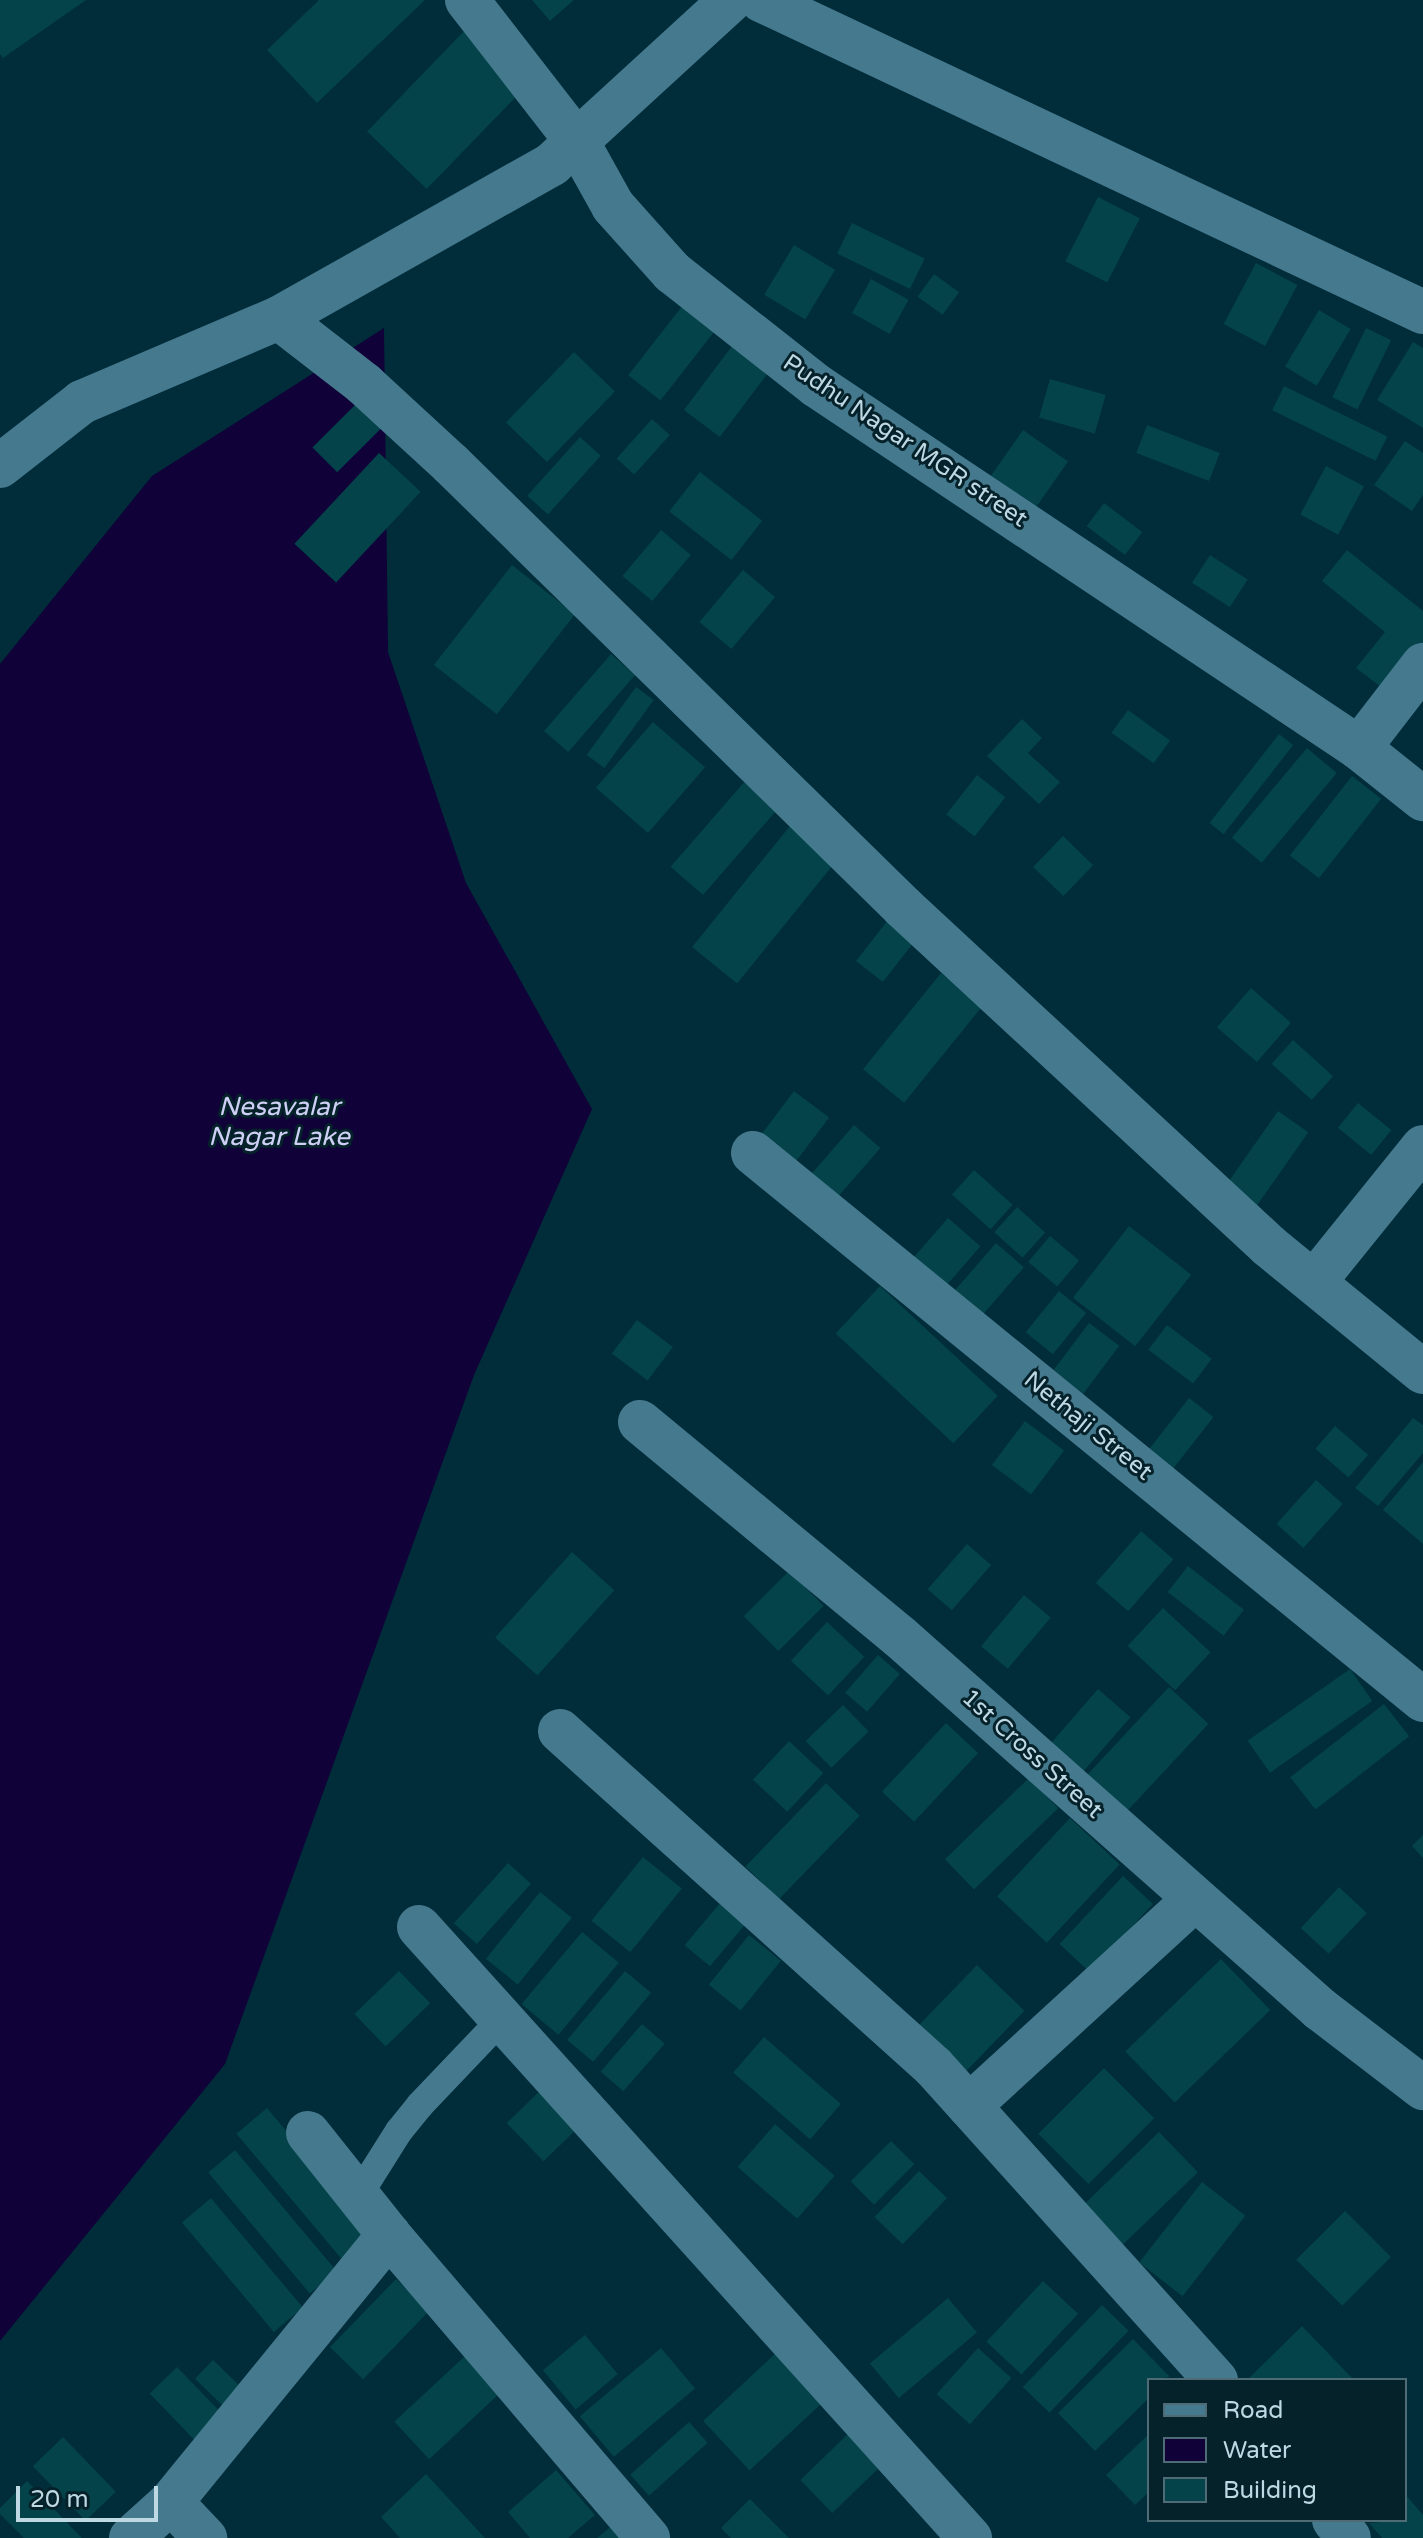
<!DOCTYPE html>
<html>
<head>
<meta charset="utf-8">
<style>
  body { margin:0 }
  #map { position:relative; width:1423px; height:2538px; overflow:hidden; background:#012c3a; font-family:"Varela Round",sans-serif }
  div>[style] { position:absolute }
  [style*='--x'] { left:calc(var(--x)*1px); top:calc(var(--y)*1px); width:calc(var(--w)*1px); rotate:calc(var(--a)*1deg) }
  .water>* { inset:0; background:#100138 }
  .building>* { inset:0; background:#034349; transform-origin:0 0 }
  .service>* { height:28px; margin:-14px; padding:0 14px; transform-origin:14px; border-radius:14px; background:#45798d }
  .minor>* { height:44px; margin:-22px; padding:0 22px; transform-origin:22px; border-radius:22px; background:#45798d }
  .tertiary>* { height:44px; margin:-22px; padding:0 22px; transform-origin:22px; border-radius:22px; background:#45798d }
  span { translate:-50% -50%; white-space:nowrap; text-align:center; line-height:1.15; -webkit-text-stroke:6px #05222b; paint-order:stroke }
  .street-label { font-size:24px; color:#bfd9e4 }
  .water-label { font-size:26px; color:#cecff4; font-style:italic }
  .legend { position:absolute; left:1147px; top:2378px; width:260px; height:144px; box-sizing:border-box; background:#05222b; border:2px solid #4f6b75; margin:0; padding:10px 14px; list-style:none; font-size:24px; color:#bfd9e4 }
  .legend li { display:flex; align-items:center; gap:16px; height:40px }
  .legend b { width:40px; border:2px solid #4f6b75 }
  .scale { position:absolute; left:16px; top:2486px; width:142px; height:36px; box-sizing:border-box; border:4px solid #bfd9e4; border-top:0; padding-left:10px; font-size:24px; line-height:28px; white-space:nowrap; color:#bfd9e4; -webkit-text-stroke:6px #05222b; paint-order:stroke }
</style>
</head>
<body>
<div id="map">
  <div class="water">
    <i style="clip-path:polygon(384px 328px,388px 652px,466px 883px,592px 1109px,474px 1375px,225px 2064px,0 2341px,0 664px,152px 476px)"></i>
  </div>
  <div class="building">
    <i style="clip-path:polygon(0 0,86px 0,3px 58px,0 54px)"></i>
    <i style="clip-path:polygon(319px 0,425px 0,317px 103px,267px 50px)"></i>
    <i style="clip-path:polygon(532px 0,574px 0,550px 21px)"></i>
    <i style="left:465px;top:30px;width:83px;height:141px;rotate:44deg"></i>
    <i style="left:1098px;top:197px;width:47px;height:72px;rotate:27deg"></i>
    <i style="left:852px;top:223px;width:81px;height:34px;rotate:26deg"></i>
    <i style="left:794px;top:245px;width:48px;height:58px;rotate:31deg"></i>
    <i style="left:1256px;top:263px;width:47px;height:69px;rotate:28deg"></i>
    <i style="left:934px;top:274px;width:31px;height:28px;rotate:36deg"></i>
    <i style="left:871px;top:279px;width:43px;height:39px;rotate:29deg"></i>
    <i style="left:683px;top:305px;width:41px;height:89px;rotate:38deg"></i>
    <i style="left:1319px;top:310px;width:37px;height:66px;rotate:31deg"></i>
    <i style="left:1366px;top:328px;width:28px;height:77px;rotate:26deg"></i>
    <i style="left:738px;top:338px;width:45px;height:90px;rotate:37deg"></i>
    <i style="clip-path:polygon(1413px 342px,1423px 348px,1423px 428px,1377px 400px)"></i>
    <i style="left:574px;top:352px;width:57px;height:98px;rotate:44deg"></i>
    <i style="left:1050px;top:379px;width:58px;height:40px;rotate:16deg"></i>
    <i style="left:1284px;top:386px;width:115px;height:27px;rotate:26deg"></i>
    <i style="left:357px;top:403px;width:35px;height:63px;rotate:45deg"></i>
    <i style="left:652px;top:419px;width:24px;height:53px;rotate:42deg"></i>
    <i style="left:1147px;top:425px;width:78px;height:30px;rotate:21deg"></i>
    <i style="left:1023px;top:430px;width:55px;height:59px;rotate:35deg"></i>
    <i style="left:580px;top:437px;width:28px;height:79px;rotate:42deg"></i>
    <i style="clip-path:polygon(1405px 441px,1423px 453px,1423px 495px,1412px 511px,1374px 485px)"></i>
    <i style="left:379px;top:453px;width:57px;height:124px;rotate:43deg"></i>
    <i style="left:1326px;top:466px;width:43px;height:55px;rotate:28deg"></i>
    <i style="left:700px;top:472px;width:79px;height:50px;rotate:38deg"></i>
    <i style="left:1104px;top:503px;width:48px;height:29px;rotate:37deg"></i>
    <i style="left:661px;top:530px;width:39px;height:60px;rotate:40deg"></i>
    <i style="clip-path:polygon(1347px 550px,1423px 611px,1423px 642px,1385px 690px,1356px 668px,1385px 632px,1322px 581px)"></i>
    <i style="left:1210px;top:555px;width:45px;height:33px;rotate:33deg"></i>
    <i style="left:512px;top:565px;width:80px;height:127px;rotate:38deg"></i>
    <i style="left:743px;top:570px;width:42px;height:68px;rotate:40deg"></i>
    <i style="left:611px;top:654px;width:32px;height:102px;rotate:41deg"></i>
    <i style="left:636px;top:687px;width:22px;height:84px;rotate:36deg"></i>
    <i style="left:1128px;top:710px;width:52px;height:28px;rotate:36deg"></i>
    <i style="clip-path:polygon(1022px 719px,1042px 738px,1028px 753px,1060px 782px,1039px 804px,987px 756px)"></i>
    <i style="left:653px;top:722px;width:69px;height:87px;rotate:41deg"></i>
    <i style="left:1279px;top:734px;width:18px;height:113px;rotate:38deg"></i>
    <i style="left:1307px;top:748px;width:39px;height:117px;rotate:40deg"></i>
    <i style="left:977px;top:775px;width:36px;height:50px;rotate:38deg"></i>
    <i style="left:1352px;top:776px;width:37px;height:101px;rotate:38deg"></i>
    <i style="left:746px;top:780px;width:43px;height:115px;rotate:41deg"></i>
    <i style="left:794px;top:821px;width:58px;height:162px;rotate:39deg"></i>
    <i style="left:1063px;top:836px;width:42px;height:43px;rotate:44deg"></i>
    <i style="left:888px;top:920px;width:34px;height:52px;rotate:38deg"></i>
    <i style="left:941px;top:973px;width:53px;height:124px;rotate:39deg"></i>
    <i style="left:1251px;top:988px;width:53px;height:52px;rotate:41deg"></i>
    <i style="left:1293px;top:1040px;width:54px;height:32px;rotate:42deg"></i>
    <i style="left:794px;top:1091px;width:44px;height:63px;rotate:37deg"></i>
    <i style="left:1358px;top:1103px;width:43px;height:32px;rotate:39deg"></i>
    <i style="left:1278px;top:1111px;width:37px;height:91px;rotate:35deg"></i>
    <i style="left:854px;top:1125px;width:35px;height:73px;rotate:41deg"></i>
    <i style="left:974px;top:1170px;width:52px;height:33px;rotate:42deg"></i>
    <i style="left:1017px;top:1207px;width:38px;height:34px;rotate:42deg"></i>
    <i style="left:948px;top:1218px;width:43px;height:55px;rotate:41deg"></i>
    <i style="left:1129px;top:1226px;width:79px;height:91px;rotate:38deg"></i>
    <i style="left:1050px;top:1236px;width:38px;height:34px;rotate:40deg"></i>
    <i style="left:996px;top:1243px;width:37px;height:76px;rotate:41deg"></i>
    <i style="left:880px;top:1286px;width:161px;height:65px;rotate:43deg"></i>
    <i style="left:1059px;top:1291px;width:35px;height:53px;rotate:39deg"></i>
    <i style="left:637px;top:1320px;width:45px;height:42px;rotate:37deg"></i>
    <i style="left:1089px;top:1323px;width:38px;height:69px;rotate:37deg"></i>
    <i style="left:1167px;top:1325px;width:56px;height:31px;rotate:37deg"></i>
    <i style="left:1189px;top:1398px;width:31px;height:70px;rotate:38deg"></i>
    <i style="clip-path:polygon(1413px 1418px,1423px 1425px,1423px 1453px,1378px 1506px,1355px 1488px)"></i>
    <i style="left:1025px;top:1421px;width:49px;height:55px;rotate:37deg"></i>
    <i style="left:1335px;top:1426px;width:44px;height:30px;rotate:41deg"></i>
    <i style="clip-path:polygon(1423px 1462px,1423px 1544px,1383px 1510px)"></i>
    <i style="left:1316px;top:1480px;width:36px;height:59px;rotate:42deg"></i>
    <i style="left:1141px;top:1531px;width:43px;height:69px;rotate:41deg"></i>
    <i style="left:967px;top:1544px;width:32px;height:60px;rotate:41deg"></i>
    <i style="left:572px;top:1552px;width:57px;height:115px;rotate:42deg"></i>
    <i style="left:1188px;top:1566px;width:71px;height:33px;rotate:38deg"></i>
    <i style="left:789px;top:1571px;width:49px;height:64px;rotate:45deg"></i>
    <i style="left:1024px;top:1595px;width:35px;height:67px;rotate:40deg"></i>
    <i style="left:1163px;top:1608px;width:65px;height:52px;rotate:43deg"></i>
    <i style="left:827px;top:1622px;width:51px;height:53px;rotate:43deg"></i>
    <i style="left:878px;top:1655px;width:29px;height:50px;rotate:41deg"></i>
    <i style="left:1350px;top:1669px;width:39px;height:125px;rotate:55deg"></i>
    <i style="left:1169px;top:1687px;width:54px;height:126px;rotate:43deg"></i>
    <i style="left:1098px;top:1689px;width:43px;height:84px;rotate:41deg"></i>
    <i style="left:1384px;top:1704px;width:41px;height:119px;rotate:52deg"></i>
    <i style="left:843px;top:1705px;width:37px;height:52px;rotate:46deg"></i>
    <i style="left:946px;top:1723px;width:44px;height:94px;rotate:43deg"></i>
    <i style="left:789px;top:1741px;width:47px;height:53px;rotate:43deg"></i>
    <i style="left:1029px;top:1778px;width:42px;height:117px;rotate:46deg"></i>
    <i style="left:826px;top:1783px;width:47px;height:116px;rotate:44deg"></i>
    <i style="left:1070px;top:1818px;width:68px;height:107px;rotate:43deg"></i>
    <i style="clip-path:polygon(1423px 1835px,1423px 1858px,1412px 1846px)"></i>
    <i style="left:643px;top:1857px;width:50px;height:82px;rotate:39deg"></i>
    <i style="left:508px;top:1863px;width:31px;height:81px;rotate:42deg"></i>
    <i style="left:1123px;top:1876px;width:41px;height:93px;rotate:43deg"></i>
    <i style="left:1339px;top:1887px;width:38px;height:56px;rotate:43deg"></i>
    <i style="left:540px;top:1892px;width:41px;height:86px;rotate:39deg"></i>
    <i style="left:720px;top:1903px;width:33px;height:55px;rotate:40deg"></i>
    <i style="left:582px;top:1932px;width:48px;height:94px;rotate:40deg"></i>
    <i style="left:749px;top:1935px;width:41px;height:64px;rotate:39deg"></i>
    <i style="left:1221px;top:1959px;width:71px;height:133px;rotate:46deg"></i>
    <i style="left:977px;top:1965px;width:66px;height:86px;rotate:44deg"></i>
    <i style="left:399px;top:1971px;width:45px;height:62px;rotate:46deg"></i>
    <i style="left:625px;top:1971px;width:34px;height:90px;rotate:40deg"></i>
    <i style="left:642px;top:2024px;width:30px;height:63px;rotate:41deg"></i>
    <i style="left:764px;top:2037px;width:102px;height:47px;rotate:41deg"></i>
    <i style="left:1104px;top:2068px;width:71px;height:93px;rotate:45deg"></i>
    <i style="left:544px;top:2087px;width:53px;height:52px;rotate:46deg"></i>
    <i style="left:267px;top:2108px;width:163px;height:40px;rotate:50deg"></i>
    <i style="left:775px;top:2124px;width:79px;height:57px;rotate:41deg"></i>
    <i style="left:1159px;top:2132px;width:56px;height:107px;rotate:46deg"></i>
    <i style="left:891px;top:2141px;width:33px;height:57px;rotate:45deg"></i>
    <i style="left:235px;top:2150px;width:158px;height:35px;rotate:50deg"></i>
    <i style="left:919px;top:2171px;width:39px;height:64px;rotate:44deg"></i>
    <i style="left:1202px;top:2182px;width:55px;height:102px;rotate:38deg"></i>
    <i style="left:211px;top:2198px;width:143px;height:38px;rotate:50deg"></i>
    <i style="left:1345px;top:2211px;width:65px;height:69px;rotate:45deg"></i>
    <i style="left:396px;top:2279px;width:46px;height:95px;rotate:44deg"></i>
    <i style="left:1043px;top:2281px;width:48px;height:83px;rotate:43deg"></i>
    <i style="left:948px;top:2298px;width:45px;height:102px;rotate:50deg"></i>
    <i style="left:1102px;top:2305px;width:37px;height:114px;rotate:44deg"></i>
    <i style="clip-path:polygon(1302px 2326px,1354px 2380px,1247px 2380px)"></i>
    <i style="left:585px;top:2335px;width:51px;height:55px;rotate:50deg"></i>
    <i style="clip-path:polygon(1133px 2339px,1170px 2377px,1149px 2380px,1149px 2398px,1095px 2451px,1058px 2413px)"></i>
    <i style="left:661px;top:2348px;width:53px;height:106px;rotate:50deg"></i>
    <i style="left:978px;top:2348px;width:45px;height:62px;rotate:42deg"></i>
    <i style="left:777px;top:2352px;width:68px;height:101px;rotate:47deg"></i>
    <i style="left:466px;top:2355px;width:51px;height:98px;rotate:47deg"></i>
    <i style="left:213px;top:2360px;width:54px;height:26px;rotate:44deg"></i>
    <i style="left:177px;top:2367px;width:74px;height:38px;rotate:46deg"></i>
    <i style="left:689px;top:2422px;width:28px;height:79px;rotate:48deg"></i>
    <i style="left:850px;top:2432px;width:46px;height:69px;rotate:46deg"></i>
    <i style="clip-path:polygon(1149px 2434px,1149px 2492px,1135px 2505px,1106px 2475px)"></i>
    <i style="left:63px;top:2437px;width:76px;height:42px;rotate:46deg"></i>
    <i style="clip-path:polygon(556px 2470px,595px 2515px,568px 2538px,530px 2538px,508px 2512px)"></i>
    <i style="clip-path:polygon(426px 2474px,485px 2538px,400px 2538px,381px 2517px)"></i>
    <i style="clip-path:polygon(27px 2481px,82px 2538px,24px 2538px,0 2514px,0 2508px)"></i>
    <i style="clip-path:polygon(1405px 2494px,1423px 2515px,1423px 2538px,1382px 2538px,1369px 2523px,1405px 2520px)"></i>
    <i style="clip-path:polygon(750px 2499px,789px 2538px,731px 2538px,721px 2528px)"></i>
    <i style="clip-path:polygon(613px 2525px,624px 2538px,597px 2538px)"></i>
  </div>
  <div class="service">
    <i style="--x:358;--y:2196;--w:77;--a:-57.8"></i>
    <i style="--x:399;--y:2131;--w:33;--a:-51"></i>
    <i style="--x:420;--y:2105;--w:119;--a:-46.4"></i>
  </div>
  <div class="minor">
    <i style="--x:467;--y:0;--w:181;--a:52.2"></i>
    <i style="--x:578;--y:143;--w:72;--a:60.9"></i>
    <i style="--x:613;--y:206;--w:89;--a:48.2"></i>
    <i style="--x:672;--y:272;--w:184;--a:38.2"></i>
    <i style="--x:817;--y:386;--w:652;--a:33.74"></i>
    <i style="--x:1359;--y:748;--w:82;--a:38.6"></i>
    <i style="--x:761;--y:0;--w:732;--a:25.23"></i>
    <i style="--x:279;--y:318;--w:108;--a:37.8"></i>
    <i style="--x:364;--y:384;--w:118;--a:42.6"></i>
    <i style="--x:451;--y:464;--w:633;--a:44.42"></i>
    <i style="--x:903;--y:907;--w:499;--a:42.8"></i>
    <i style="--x:1269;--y:1246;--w:199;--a:39.3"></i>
    <i style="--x:1359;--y:748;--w:105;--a:-52.4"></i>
    <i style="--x:753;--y:1153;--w:865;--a:39.23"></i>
    <i style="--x:1315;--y:1281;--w:172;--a:-51.1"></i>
    <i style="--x:640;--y:1422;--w:337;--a:39.6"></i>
    <i style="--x:900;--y:1637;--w:561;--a:41.53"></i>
    <i style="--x:1320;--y:2009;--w:130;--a:37.5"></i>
    <i style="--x:560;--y:1731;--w:501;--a:41.93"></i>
    <i style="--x:933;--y:2066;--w:423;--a:48"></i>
    <i style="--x:419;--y:1927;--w:823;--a:47.96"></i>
    <i style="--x:969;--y:2106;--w:306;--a:-42.5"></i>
    <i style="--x:308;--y:2133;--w:130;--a:51.5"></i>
    <i style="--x:389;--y:2235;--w:399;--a:49.5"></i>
    <i style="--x:171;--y:2502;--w:50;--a:46.6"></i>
    <i style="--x:1334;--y:2520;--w:23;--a:50"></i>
    <i style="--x:131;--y:2538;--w:54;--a:-42"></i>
    <i style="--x:171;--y:2502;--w:345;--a:-50.8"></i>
  </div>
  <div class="tertiary">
    <i style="--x:0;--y:466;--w:104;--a:-38"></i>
    <i style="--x:82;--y:402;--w:214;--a:-23.1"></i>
    <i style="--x:279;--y:318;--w:313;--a:-29.4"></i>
    <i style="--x:552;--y:164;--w:243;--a:-42.5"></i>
  </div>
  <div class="street-label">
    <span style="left:905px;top:441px;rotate:34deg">Pudhu Nagar MGR street</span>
    <span style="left:1088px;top:1426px;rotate:39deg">Nethaji Street</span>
    <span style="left:1032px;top:1754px;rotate:42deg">1st Cross Street</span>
  </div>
  <div class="water-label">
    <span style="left:279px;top:1122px">Nesavalar<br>Nagar Lake</span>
  </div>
  <ul class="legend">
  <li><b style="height:10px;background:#45798d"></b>Road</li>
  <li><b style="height:22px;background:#100138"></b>Water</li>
  <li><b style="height:22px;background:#034349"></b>Building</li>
  </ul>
  <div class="scale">20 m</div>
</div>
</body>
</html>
